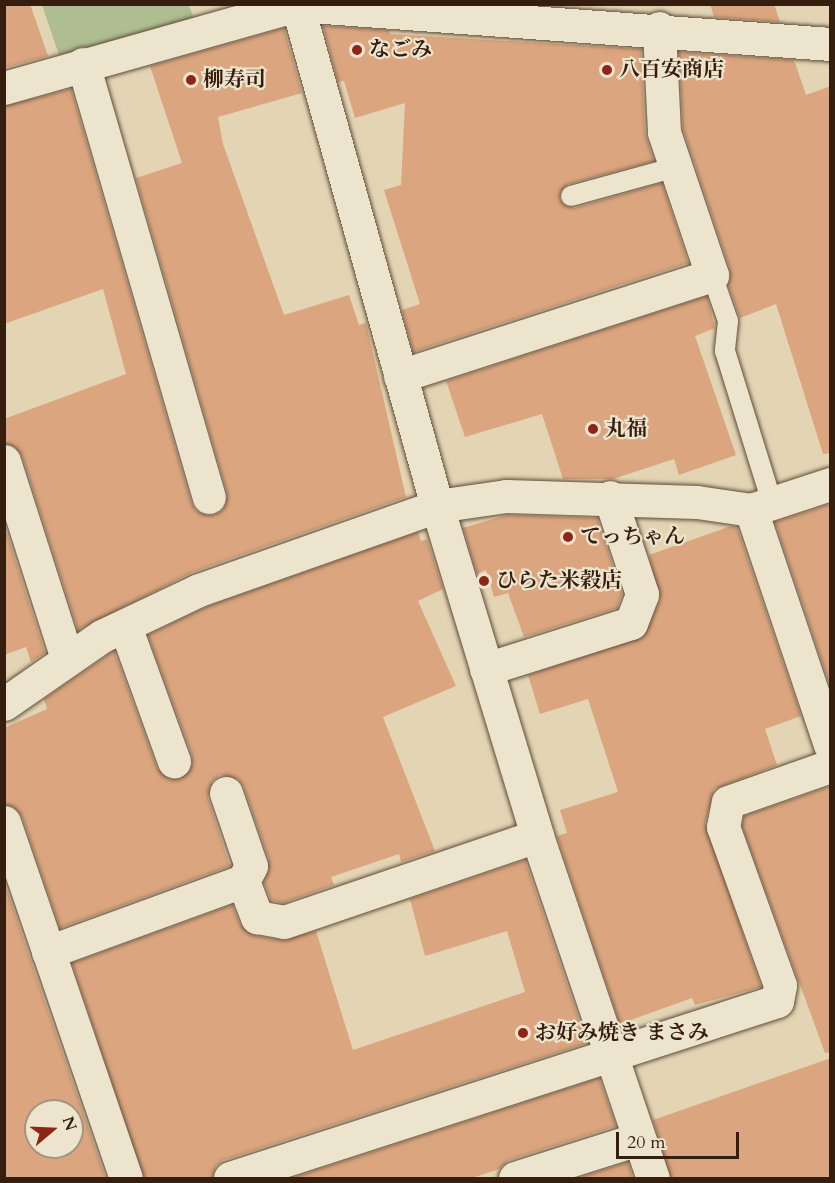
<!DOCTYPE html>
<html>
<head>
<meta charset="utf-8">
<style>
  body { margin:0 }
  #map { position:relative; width:835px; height:1183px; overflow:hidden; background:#e3d5b4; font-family:Cardo,"Noto Serif JP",serif }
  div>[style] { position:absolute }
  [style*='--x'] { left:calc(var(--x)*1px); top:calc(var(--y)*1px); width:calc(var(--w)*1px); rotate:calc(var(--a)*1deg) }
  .green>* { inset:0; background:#aebe91 }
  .building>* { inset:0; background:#dba57f }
  .roads { filter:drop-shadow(0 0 2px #604c38) drop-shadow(0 0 2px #604c38) }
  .lane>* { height:20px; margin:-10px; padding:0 10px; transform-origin:10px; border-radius:10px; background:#ede4ce }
  .street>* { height:33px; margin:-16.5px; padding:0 16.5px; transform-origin:16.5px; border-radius:16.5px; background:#ede4ce }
  .dots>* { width:16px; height:16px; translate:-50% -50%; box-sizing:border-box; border:3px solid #ede4ce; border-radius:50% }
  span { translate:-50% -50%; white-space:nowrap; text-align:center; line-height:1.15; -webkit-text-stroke:4.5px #ede4ce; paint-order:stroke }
  .poi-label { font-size:21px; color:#351e0e; font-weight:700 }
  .left { translate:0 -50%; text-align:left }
  .frame { position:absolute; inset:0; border:6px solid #351e0e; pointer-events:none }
  .north { position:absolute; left:24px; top:1099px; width:60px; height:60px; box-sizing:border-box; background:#ede4ce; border:2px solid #a39581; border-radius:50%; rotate:71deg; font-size:16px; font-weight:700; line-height:24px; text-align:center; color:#351e0e }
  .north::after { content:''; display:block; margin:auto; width:21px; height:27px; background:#8f2418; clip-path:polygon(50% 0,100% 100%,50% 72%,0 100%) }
  .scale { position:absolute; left:616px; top:1132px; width:123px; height:27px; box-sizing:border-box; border:3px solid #351e0e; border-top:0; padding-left:8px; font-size:18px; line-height:21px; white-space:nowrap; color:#351e0e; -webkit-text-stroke:4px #ede4ce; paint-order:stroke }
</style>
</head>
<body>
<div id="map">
  <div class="green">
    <i style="clip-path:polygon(42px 5px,189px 5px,195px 22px,59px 55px)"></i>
  </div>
  <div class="building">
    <i style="clip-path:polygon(4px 4px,30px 4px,48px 56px,4px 68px)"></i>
    <i style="clip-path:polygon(710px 4px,774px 4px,780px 22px,714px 17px)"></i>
    <i style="clip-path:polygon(323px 26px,389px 30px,390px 34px,641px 49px,645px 133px,654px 161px,568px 184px,559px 199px,574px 208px,662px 183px,688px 263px,413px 352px,402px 310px,420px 304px,384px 190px,401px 185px,405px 103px,355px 118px,344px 81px,338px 82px)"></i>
    <i style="clip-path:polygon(284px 28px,302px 93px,218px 117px,223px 144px,284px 315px,349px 295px,359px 325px,366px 323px,406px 497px,193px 572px,78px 630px,22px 455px,4px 443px,4px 419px,126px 374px,103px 289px,4px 324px,4px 106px,71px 89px,191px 502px,196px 511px,214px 515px,223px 510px,227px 492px,136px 178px,182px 163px,150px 66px)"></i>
    <i style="clip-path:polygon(679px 52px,794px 60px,806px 95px,831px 86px,831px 453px,823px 454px,776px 304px,740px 318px,728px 284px,730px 269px,683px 129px)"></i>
    <i style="clip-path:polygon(707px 296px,715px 328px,695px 336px,736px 455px,679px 475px,674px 459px,613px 479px,563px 479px,542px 414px,465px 437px,446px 381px)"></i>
    <i style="clip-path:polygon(831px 504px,831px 688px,775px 522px)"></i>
    <i style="clip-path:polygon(507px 515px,597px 518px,622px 594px,617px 608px,524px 637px,508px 593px,494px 597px,486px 570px,477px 574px,463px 528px)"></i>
    <i style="clip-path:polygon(4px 524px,45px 653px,31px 662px,26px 647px,4px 655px)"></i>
    <i style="clip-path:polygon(731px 526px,737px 527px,801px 716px,765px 729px,777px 765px,714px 789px,705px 823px,761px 987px,695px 1005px,692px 998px,620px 1024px,557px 836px,567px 833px,560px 810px,618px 792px,588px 699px,540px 714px,528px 675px,643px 637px,660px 600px,649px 555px)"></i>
    <i style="clip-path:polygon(418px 532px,421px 541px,427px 539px,443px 589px,418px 601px,456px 686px,383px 717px,435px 851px,401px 862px,399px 854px,331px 877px,334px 885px,283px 903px,271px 900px,264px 882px,269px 860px,244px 787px,238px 779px,220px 775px,212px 781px,208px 798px,230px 866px,60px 928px,22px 816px,4px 804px,4px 728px,47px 709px,44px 699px,114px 651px,157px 768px,170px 779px,181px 778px,192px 765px,192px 755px,148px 635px,206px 607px)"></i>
    <i style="clip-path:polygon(831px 786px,831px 1052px,825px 1053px,742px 826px,744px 816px)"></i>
    <i style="clip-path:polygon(525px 860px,587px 1043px,224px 1160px,216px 1166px,212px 1179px,144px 1179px,72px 963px,232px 905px,240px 924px,253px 935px,281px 940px,316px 931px,353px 1050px,525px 992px,507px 931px,425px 956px,410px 899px)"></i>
    <i style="clip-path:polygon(evenodd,4px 881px,30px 958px,106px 1179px,4px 1179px,4px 881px,36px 1111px,72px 1111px,72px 1147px,36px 1147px,36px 1111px)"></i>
    <i style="clip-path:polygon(831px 1058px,831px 1179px,671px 1179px,653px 1120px)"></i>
    <i style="clip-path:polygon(599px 1078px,616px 1126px,509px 1160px,499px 1169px,469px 1179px,289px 1179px)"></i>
    <i style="clip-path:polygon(628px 1162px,633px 1179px,575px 1179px)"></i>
  </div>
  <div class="roads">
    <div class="lane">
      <i style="--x:571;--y:196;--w:109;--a:-15.4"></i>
      <i style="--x:712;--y:275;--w:49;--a:70.8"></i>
      <i style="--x:728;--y:321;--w:30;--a:96"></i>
      <i style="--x:725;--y:351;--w:159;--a:72.8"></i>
    </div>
    <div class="street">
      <i style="--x:297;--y:4;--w:521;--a:74.42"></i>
      <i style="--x:437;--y:506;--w:345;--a:73.1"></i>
      <i style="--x:537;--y:836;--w:361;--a:71.3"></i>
      <i style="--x:83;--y:64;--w:451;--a:73.8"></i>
      <i style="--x:4;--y:88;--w:305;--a:-15.8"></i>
      <i style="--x:297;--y:5;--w:534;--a:4.18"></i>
      <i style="--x:400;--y:376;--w:328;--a:-17.9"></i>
      <i style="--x:712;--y:275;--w:151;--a:-108.6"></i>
      <i style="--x:664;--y:132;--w:104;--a:-92.8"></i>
      <i style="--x:4;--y:461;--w:208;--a:72.3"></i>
      <i style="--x:751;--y:510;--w:248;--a:71.4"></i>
      <i style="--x:125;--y:626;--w:144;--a:70.1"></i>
      <i style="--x:486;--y:669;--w:152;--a:-17.6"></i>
      <i style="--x:631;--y:623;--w:31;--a:-69"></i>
      <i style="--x:642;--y:594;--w:102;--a:-108.3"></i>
      <i style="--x:4;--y:704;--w:119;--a:-34.8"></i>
      <i style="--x:102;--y:636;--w:107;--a:-25.4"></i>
      <i style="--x:199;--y:590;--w:252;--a:-19.4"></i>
      <i style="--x:437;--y:506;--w:70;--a:-8.2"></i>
      <i style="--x:506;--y:496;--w:191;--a:1.8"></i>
      <i style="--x:697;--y:502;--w:55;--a:8.4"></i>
      <i style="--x:751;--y:510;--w:83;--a:-18.2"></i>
      <i style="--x:226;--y:793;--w:77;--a:71.1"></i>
      <i style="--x:251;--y:866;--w:17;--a:118"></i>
      <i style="--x:4;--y:822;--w:376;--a:71.1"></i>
      <i style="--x:48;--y:952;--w:208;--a:-20"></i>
      <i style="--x:243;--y:881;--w:39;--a:69"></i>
      <i style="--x:257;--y:917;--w:27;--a:10"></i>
      <i style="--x:284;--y:922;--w:267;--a:-18.8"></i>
      <i style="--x:230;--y:1178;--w:575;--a:-17.93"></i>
      <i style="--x:777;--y:1001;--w:16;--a:-79"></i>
      <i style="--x:780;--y:985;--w:168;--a:-109.8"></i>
      <i style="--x:723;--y:827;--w:25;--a:-79"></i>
      <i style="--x:728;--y:802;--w:108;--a:-19.4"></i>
      <i style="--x:515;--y:1178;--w:129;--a:-17.6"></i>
    </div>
  </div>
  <div class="dots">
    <i style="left:357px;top:50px;background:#8f2418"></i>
    <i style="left:607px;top:70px;background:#8f2418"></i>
    <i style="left:191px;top:80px;background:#8f2418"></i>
    <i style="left:593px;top:429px;background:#8f2418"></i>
    <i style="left:568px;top:537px;background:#8f2418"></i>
    <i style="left:484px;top:581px;background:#8f2418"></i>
    <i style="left:523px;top:1033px;background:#8f2418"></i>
  </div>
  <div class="poi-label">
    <span class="left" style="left:369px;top:50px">なごみ</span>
    <span class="left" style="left:619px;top:70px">八百安商店</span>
    <span class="left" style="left:203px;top:80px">柳寿司</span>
    <span class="left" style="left:605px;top:429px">丸福</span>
    <span class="left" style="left:580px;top:537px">てっちゃん</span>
    <span class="left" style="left:496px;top:581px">ひらた米穀店</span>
    <span class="left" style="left:535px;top:1033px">お好み焼き まさみ</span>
  </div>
  <div class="frame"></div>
  <div class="north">N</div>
  <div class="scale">20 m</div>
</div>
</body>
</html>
